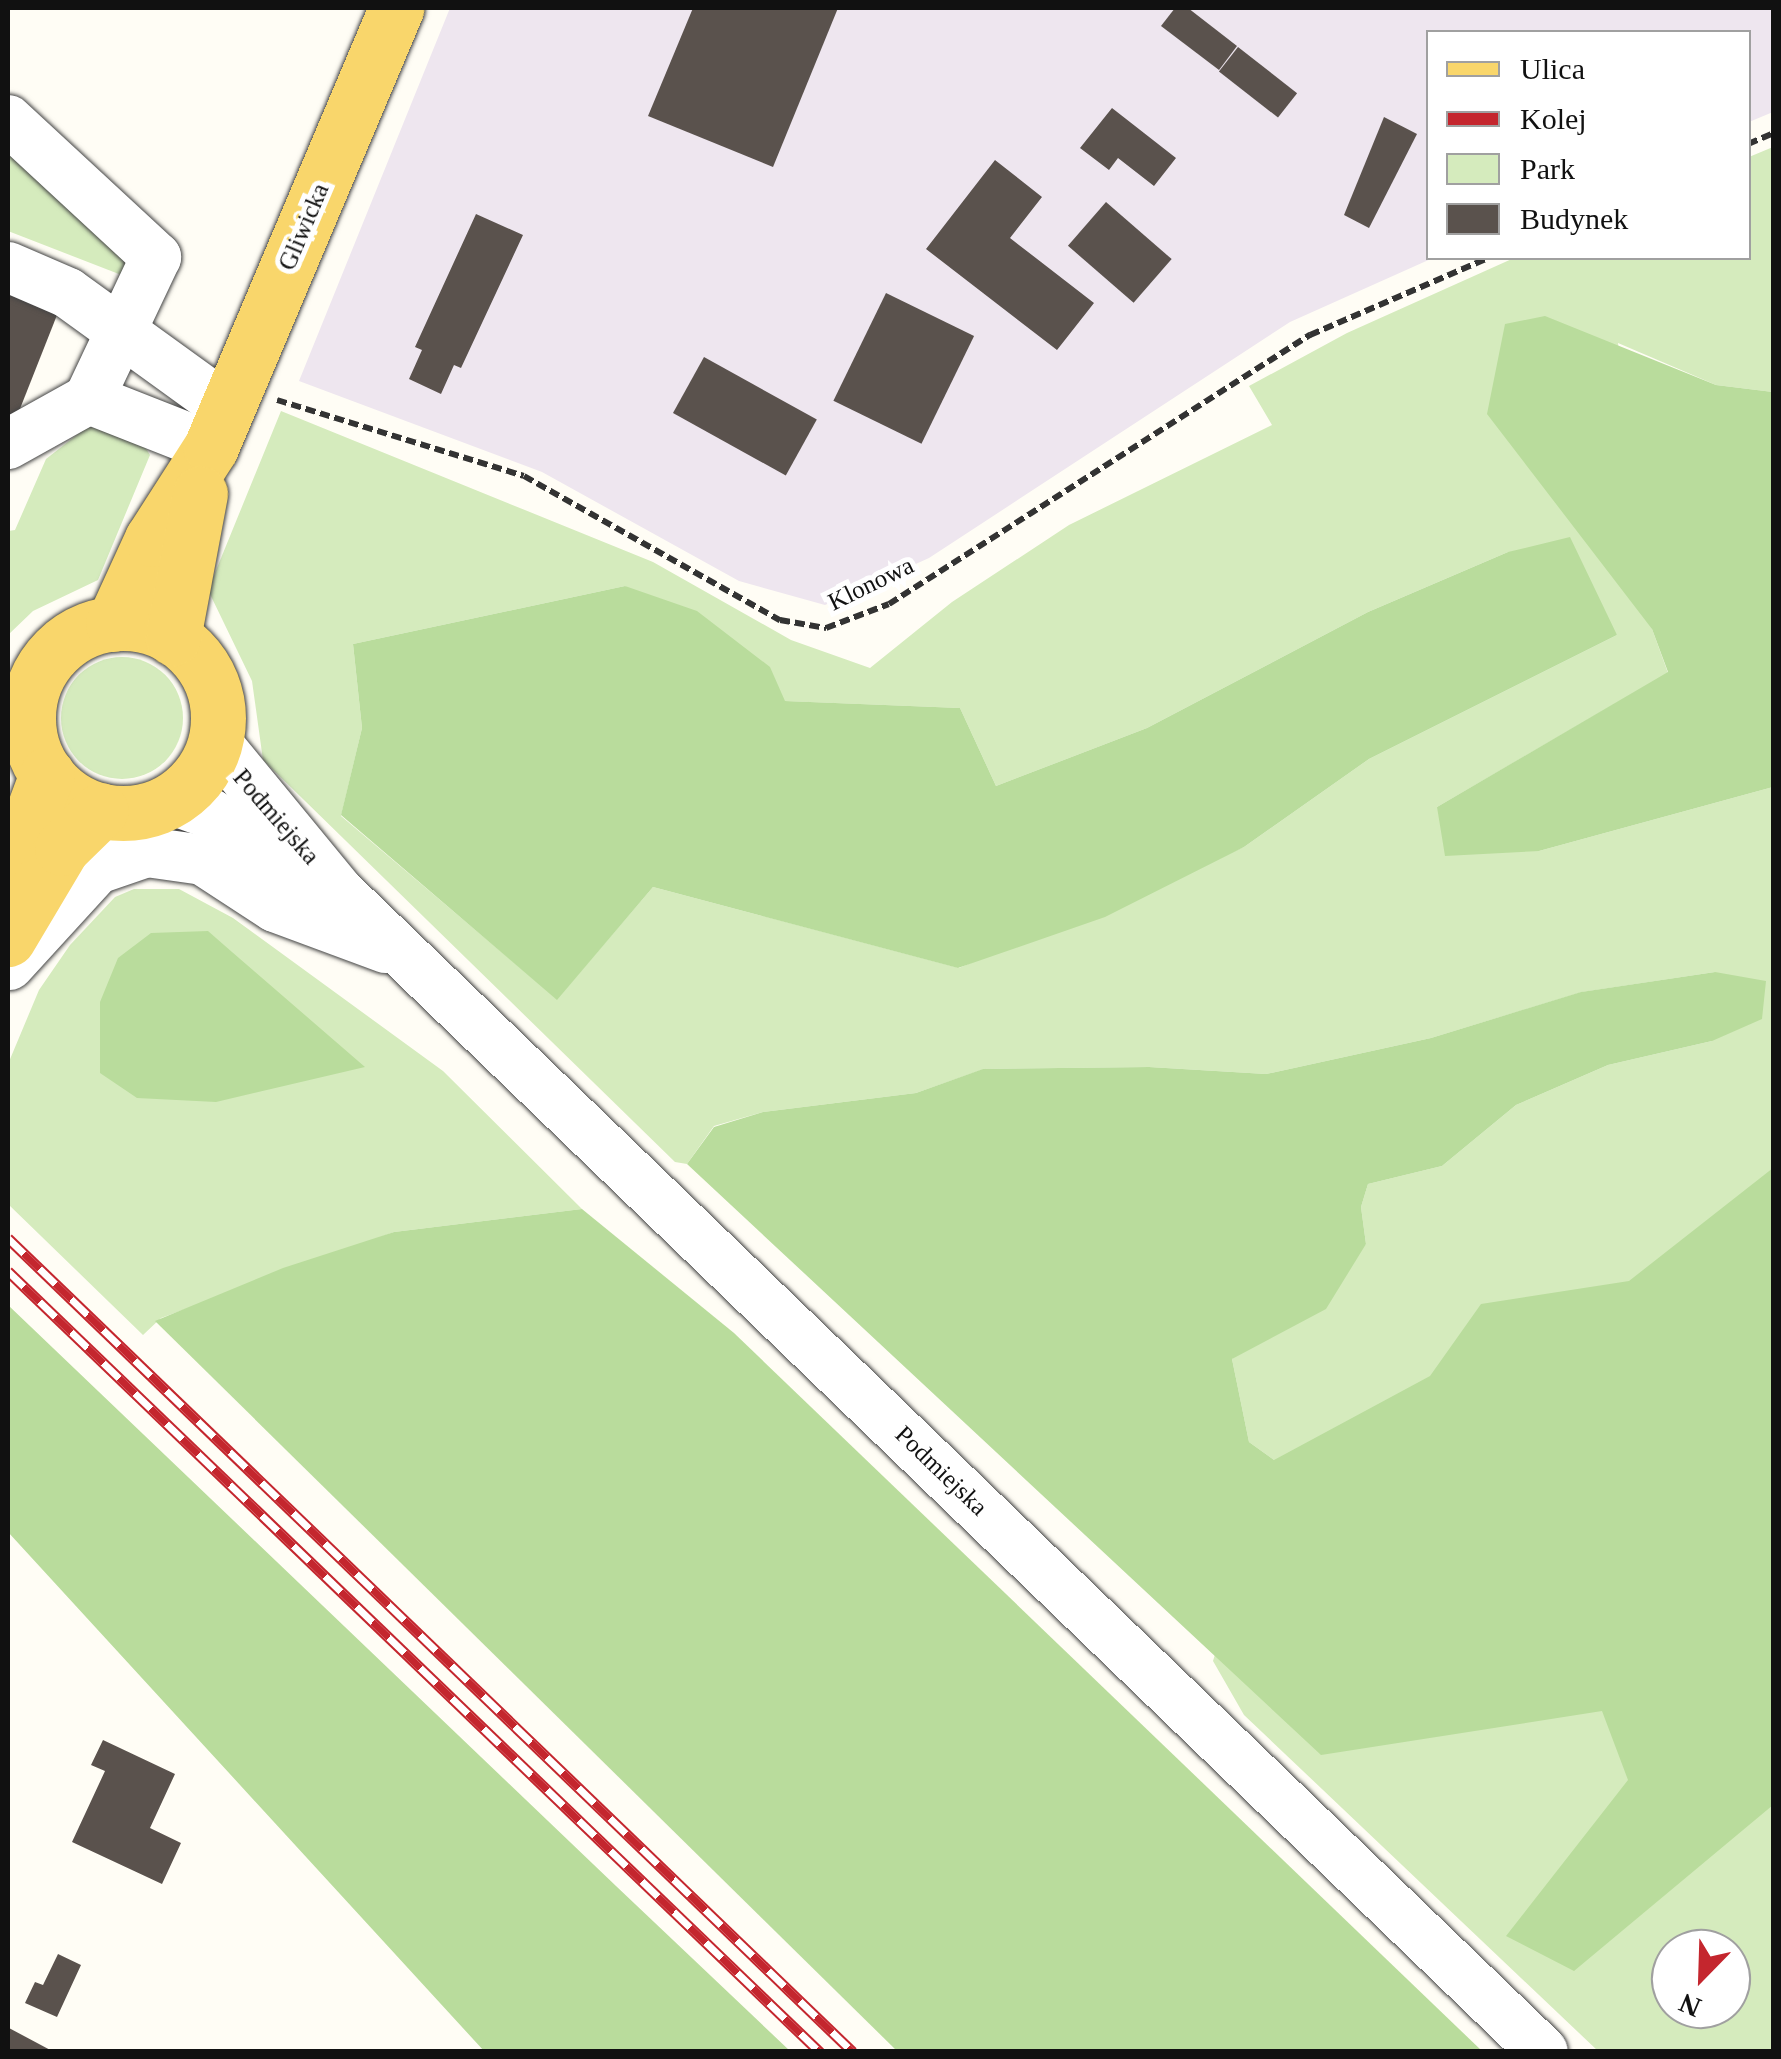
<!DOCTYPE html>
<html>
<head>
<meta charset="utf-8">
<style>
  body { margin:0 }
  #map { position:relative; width:1781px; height:2059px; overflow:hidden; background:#fffdf5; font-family:"Times New Roman",serif }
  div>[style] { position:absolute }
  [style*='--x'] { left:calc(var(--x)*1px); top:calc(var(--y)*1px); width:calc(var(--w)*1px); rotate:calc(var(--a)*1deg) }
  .industrial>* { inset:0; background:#eee6ef }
  .green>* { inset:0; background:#d5ebbd }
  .round { border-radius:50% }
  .forest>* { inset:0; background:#b9dc9c }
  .building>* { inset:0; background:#5a524d; transform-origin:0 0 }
  .path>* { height:6px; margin-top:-3px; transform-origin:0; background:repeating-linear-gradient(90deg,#333 0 10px,transparent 0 15px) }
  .roads { filter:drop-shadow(0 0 2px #444) drop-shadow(0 0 2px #444) }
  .minor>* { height:50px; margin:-25px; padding:0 25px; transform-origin:25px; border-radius:25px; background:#fff }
  .major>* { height:55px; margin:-27.5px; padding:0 27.5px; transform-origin:27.5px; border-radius:27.5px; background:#f9d66b }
  .major>.ring { margin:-27.5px; padding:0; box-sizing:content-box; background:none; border:55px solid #f9d66b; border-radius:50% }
  .rail>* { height:11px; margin-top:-5.5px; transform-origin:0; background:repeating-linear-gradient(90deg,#fff 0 22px,#c4262e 0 44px); box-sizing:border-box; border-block:2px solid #c4262e }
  span { translate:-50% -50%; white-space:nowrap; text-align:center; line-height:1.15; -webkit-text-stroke:10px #fff; paint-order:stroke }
  .street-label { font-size:25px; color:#111 }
  .frame { position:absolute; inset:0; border:10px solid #111; pointer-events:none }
  .legend { position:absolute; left:1426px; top:30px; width:325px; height:230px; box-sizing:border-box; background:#fff; border:2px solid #a0a0a0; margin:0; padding:12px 18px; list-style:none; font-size:30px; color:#111 }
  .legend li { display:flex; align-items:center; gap:20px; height:50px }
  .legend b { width:50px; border:2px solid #a0a0a0 }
  .north { position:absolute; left:1651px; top:1929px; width:100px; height:100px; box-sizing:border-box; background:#fff; border:2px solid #a0a0a0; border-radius:50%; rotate:203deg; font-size:28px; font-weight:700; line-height:40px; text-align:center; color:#111 }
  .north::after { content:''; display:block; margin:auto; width:35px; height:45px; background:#c4262e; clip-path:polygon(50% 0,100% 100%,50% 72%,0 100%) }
</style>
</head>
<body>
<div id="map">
  <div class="industrial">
    <i style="clip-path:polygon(450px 8px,1773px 8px,1773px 112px,1749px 122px,1748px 32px,1428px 32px,1433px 258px,1290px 322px,929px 558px,825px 605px,739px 581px,542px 472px,299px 381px)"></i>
  </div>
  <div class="green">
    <i style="clip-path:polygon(8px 146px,126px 259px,124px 276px,8px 231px)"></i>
    <i style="clip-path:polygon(evenodd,1773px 147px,1773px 392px,1716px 385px,1618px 343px,1652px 629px,1668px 673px,1437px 807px,1539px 851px,1773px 787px,1773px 2051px,1598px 2051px,1244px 1715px,1213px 1661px,1274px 1460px,1249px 1442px,1232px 1359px,1366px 1244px,1361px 1207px,1368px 1184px,1442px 1166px,1516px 1105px,1608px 1065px,1712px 1041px,1715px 972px,1582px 992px,1431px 1038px,1266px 1074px,1149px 1067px,984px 1069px,916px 1093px,763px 1112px,714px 1126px,687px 1164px,675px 1162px,263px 760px,252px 681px,208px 590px,281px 411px,653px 562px,791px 640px,870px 668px,952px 602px,1069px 525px,1272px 425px,1249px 386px,1347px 333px,1514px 258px,1748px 258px,1749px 157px,1773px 147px,1508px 552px,1617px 635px,1369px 759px,1244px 847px,959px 968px,653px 887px,557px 999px,341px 816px,362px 728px,353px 644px,625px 586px,784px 701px,960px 708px,996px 786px,1147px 728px,1368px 612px,1508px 552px,1773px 147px,1671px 1949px,1731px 1949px,1731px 2009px,1671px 2009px,1671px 1949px)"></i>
    <i style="clip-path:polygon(87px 427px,134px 430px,150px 455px,98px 580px,33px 611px,8px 635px,8px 531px,15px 530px,46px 459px)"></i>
    <i class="round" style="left:61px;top:657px;width:122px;height:122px"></i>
    <i style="clip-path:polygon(134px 889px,179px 889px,233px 918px,443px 1071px,582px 1209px,394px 1232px,161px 1318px,143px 1335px,8px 1204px,8px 1064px,39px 990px,70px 945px,115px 897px)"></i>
  </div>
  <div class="forest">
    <i style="clip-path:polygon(1545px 316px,1716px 385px,1773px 392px,1773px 787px,1539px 851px,1445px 856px,1437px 807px,1668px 672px,1652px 629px,1487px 414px,1505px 324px)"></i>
    <i style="clip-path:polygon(1570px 537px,1617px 635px,1369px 759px,1244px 847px,1105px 917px,958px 968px,653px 887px,557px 1000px,341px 815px,362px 728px,353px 644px,625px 586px,697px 611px,770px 667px,785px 701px,960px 708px,996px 786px,1147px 728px,1368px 612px,1508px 552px)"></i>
    <i style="clip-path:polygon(208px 931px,232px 952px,365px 1067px,216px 1102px,137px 1098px,100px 1073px,100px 1002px,118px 958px,151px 933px)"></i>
    <i style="clip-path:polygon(1715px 972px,1766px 981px,1762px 1019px,1712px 1041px,1608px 1065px,1516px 1105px,1442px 1166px,1368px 1184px,1361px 1207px,1366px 1244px,1326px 1309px,1232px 1359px,1249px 1442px,1274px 1460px,1430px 1376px,1481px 1304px,1629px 1281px,1773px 1168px,1773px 1805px,1574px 1971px,1506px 1936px,1628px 1780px,1602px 1711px,1321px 1755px,687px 1164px,714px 1127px,763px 1112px,916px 1093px,983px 1069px,1149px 1067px,1266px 1074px,1431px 1038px,1581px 992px)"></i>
    <i style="clip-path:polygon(582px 1209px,734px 1333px,1482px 2051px,897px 2051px,155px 1321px,283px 1268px,394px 1232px)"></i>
    <i style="clip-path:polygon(8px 1305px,616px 1886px,790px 2051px,484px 2051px,8px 1532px)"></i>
  </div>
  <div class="building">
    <i style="clip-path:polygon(693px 8px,838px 8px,773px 167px,648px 116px)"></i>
    <i style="clip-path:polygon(1175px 8px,1188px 8px,1237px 46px,1219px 70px,1161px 26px)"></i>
    <i style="left:1238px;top:47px;width:75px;height:31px;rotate:38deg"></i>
    <i style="clip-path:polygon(1112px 108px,1176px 158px,1154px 186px,1118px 158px,1109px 170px,1080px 148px)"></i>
    <i style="clip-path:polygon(1384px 117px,1417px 134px,1369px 228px,1344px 215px)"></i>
    <i style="clip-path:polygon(995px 160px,1042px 197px,1010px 238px,1094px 303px,1057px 350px,926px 249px)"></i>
    <i style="left:1106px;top:202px;width:87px;height:58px;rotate:41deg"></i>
    <i style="clip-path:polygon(476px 214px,523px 235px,461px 368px,454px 365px,441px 394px,409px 379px,422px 350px,415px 347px)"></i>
    <i style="left:886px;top:293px;width:98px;height:120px;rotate:26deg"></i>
    <i style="clip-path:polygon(8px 294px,59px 310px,12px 429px,8px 427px)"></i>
    <i style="left:704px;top:357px;width:129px;height:64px;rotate:29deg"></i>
    <i style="clip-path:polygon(103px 1740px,175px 1774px,150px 1828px,181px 1843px,162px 1884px,72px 1842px,105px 1771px,91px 1765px)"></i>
    <i style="clip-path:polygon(58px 1954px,81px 1965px,57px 2017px,25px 2003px,35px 1982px,43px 1985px)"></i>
    <i style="clip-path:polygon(9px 2028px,54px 2052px,8px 2052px)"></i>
  </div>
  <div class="path">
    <i style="--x:1748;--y:144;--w:28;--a:-23"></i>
    <i style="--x:277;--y:400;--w:258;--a:17.1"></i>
    <i style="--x:524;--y:476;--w:294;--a:29.4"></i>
    <i style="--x:780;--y:620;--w:47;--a:9.9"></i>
    <i style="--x:826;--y:628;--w:67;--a:-20.9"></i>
    <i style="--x:889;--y:604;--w:500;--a:-32.6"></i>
    <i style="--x:1310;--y:335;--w:194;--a:-23.4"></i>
  </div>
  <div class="roads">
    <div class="minor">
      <i style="--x:8;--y:120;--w:202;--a:42.8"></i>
      <i style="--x:156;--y:257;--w:157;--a:115.3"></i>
      <i style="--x:89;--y:399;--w:93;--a:150.9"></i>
      <i style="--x:8;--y:267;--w:65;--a:23.4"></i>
      <i style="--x:68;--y:293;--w:198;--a:35.9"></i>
      <i style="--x:89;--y:399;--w:131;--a:21.5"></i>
      <i style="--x:215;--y:741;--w:194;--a:50.6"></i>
      <i style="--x:338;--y:891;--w:1673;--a:43.93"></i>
      <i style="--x:172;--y:800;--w:41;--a:19.7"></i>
      <i style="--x:211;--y:814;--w:138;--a:31.4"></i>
      <i style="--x:9;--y:965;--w:130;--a:-47.5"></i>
      <i style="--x:97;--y:869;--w:53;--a:-18.8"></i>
      <i style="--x:147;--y:852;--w:57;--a:8.1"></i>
      <i style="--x:203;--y:860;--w:86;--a:33.1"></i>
      <i style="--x:275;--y:907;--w:118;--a:20.3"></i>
    </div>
    <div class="major">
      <i class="ring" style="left:28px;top:623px;width:135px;height:135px"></i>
      <i style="--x:113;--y:624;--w:94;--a:-65.4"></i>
      <i style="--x:152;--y:539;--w:109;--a:-57.3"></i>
      <i style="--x:211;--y:447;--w:476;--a:-67.1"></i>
      <i style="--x:173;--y:638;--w:147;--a:-79.4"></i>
      <i style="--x:8;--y:879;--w:112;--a:-69.6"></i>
      <i style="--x:8;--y:939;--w:106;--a:-59.3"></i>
      <i style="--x:62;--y:848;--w:54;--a:-44.3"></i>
    </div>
  </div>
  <div class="rail">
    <i style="--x:8;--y:1238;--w:1173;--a:43.93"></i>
    <i style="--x:8;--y:1271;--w:1127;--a:43.89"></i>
  </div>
  <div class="street-label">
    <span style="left:304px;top:227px;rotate:-67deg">Gliwicka</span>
    <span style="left:871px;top:584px;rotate:-26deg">Klonowa</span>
    <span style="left:276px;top:817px;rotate:49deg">Podmiejska</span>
    <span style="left:941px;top:1471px;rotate:44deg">Podmiejska</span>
  </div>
  <div class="frame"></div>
  <ul class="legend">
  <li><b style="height:12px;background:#f9d66b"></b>Ulica</li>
  <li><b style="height:12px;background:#c4262e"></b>Kolej</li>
  <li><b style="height:28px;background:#d5ebbd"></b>Park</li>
  <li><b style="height:28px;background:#5a524d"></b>Budynek</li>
  </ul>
  <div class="north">N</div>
</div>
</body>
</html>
